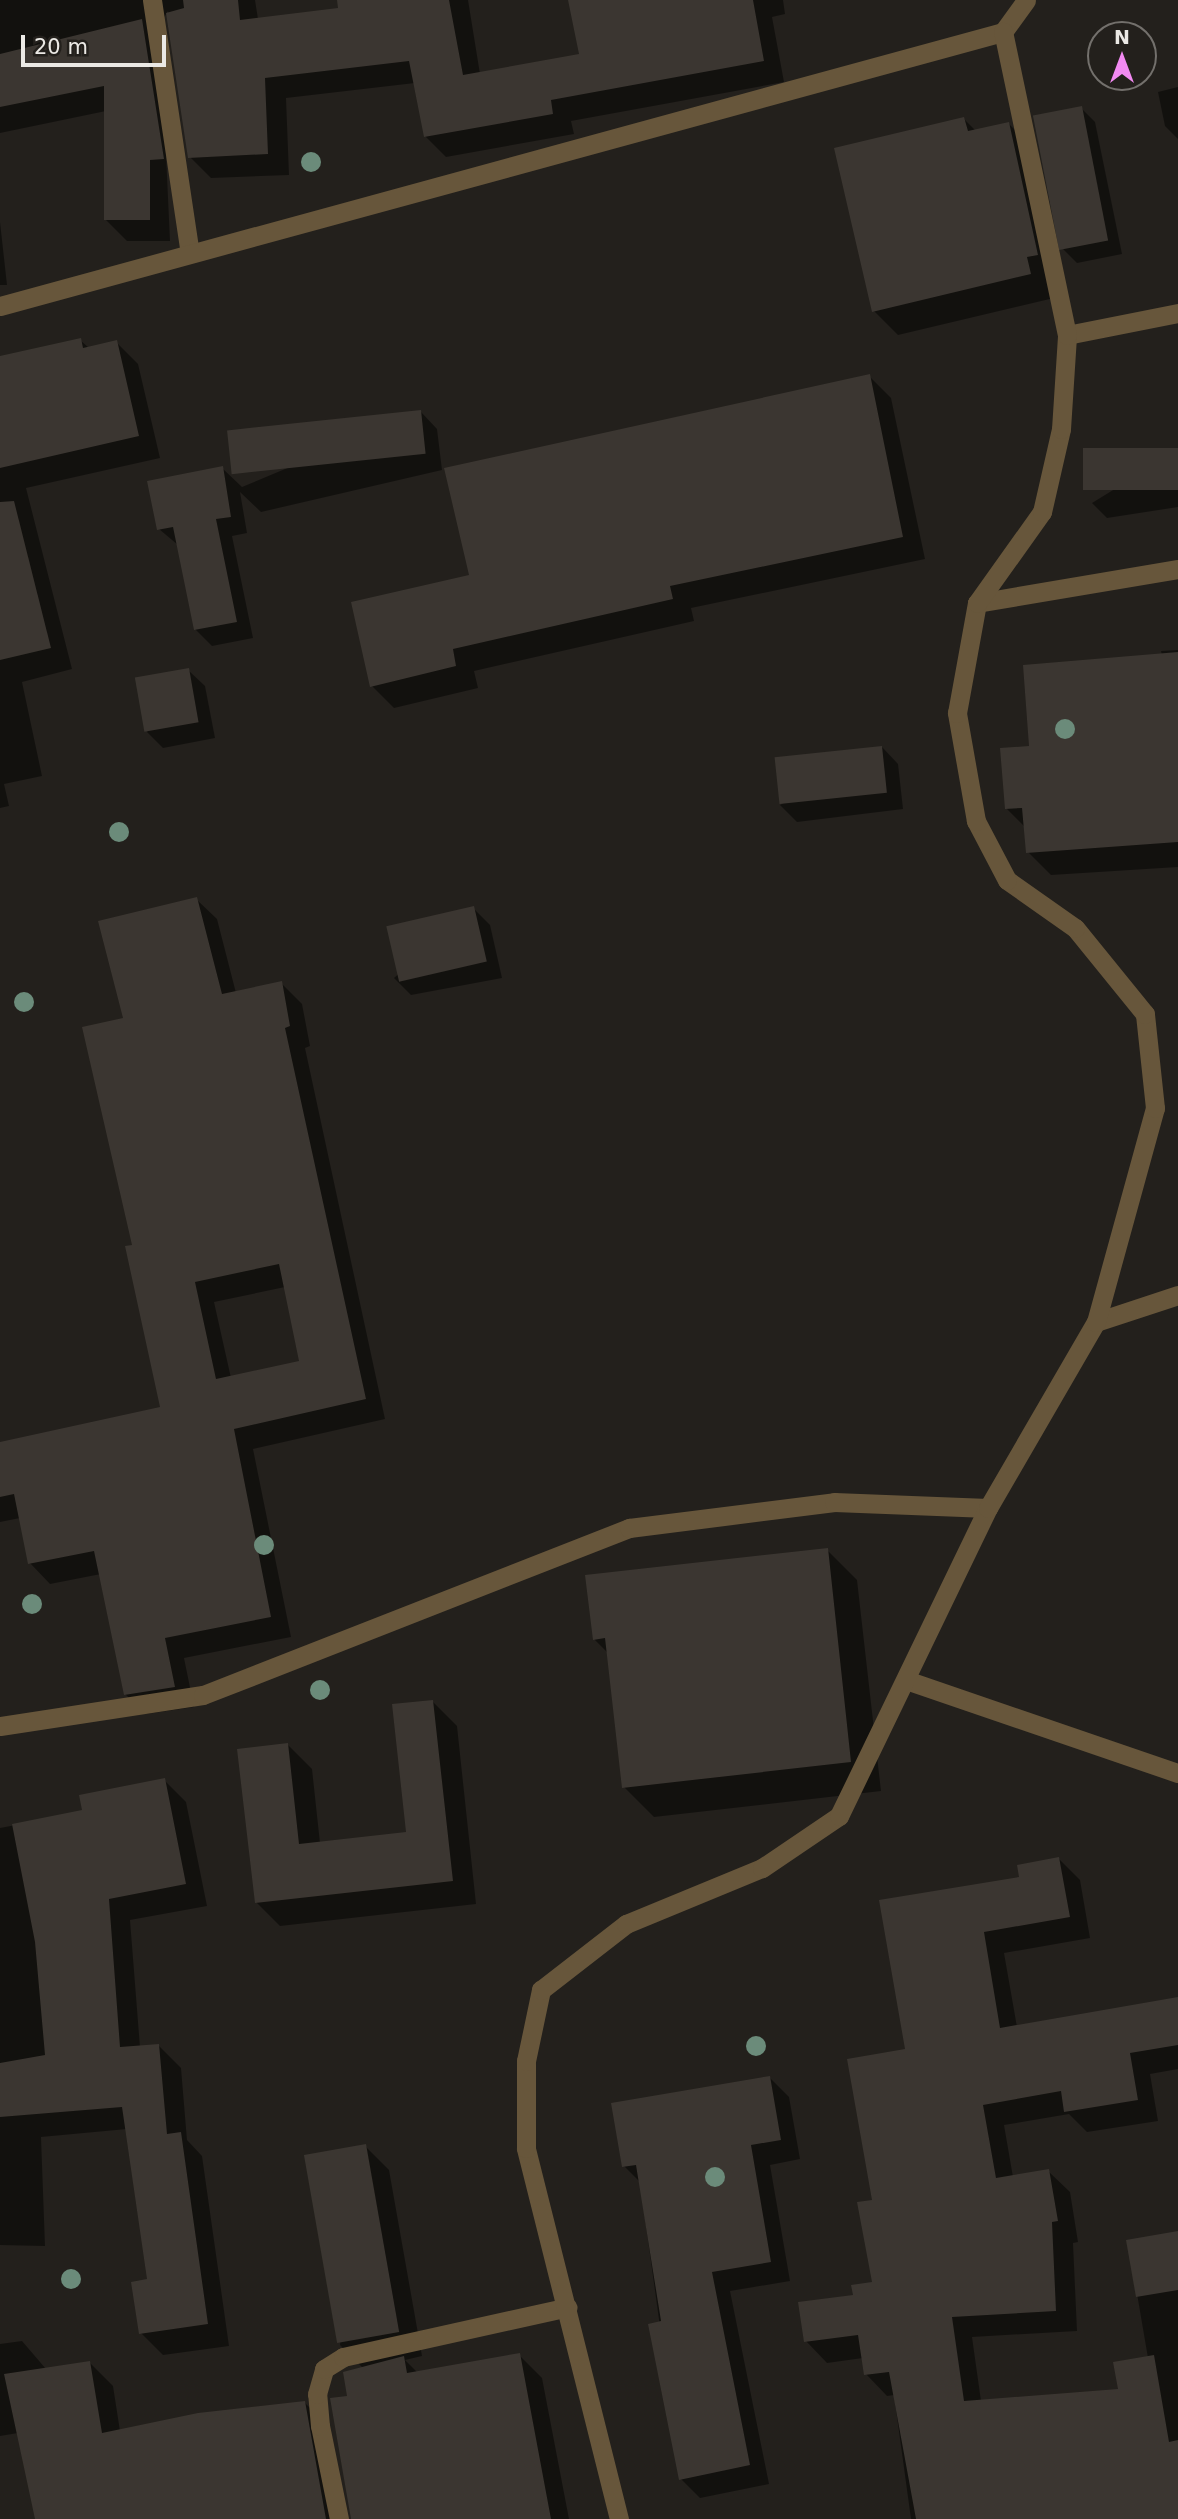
<!DOCTYPE html>
<html>
<head>
<meta charset="utf-8">
<style>
  body { margin:0 }
  #map { position:relative; width:1178px; height:2519px; overflow:hidden; background:#23201c; font-family:"DejaVu Sans",sans-serif }
  div>[style] { position:absolute }
  [style*='--x'] { left:calc(var(--x)*1px); top:calc(var(--y)*1px); width:calc(var(--w)*1px); rotate:calc(var(--a)*1deg) }
  .shadow>* { inset:0; background:#0007 }
  .building>* { inset:0; background:#3b3631; transform-origin:0 0 }
  .minor>* { height:19px; margin:-9.5px; padding:0 9.5px; transform-origin:9.5px; border-radius:9.5px; background:#67563b }
  .trees>* { width:20px; height:20px; margin:-10px; border-radius:50%; background:#6b8b7a }
  span { translate:-50% -50%; white-space:nowrap; text-align:center; line-height:1.15; -webkit-text-stroke:5px #23201c; paint-order:stroke }
  .north { position:absolute; left:1087px; top:21px; width:70px; height:70px; box-sizing:border-box; background:#23201c; border:2px solid #73706c; border-radius:50%; rotate:0deg; font-size:19px; font-weight:700; line-height:28px; text-align:center; color:#ebe9e5 }
  .north::after { content:''; display:block; margin:auto; width:24px; height:32px; background:#f28af2; clip-path:polygon(50% 0,100% 100%,50% 72%,0 100%) }
  .scale { position:absolute; left:21px; top:35px; width:145px; height:32px; box-sizing:border-box; border:4px solid #ebe9e5; border-top:0; padding-left:9px; font-size:21px; line-height:24px; white-space:nowrap; color:#ebe9e5; -webkit-text-stroke:5px #23201c; paint-order:stroke }
</style>
</head>
<body>
<div id="map">
  <div class="shadow">
    <i style="clip-path:polygon(0 0,255px 0,258px 19px,340px 9px,339px 0,468px 0,480px 74px,581px 55px,570px 0,783px 0,785px 14px,772px 17px,784px 82px,571px 121px,574px 134px,446px 157px,425px 136px,415px 83px,286px 98px,289px 175px,211px 178px,190px 157px,168px 11px,160px 24px,170px 241px,127px 241px,106px 220px,106px 111px,0 133px)"></i>
    <i style="clip-path:polygon(1178px 87px,1178px 139px,1165px 126px,1158px 92px)"></i>
    <i style="clip-path:polygon(1081px 108px,1095px 122px,1122px 254px,1077px 263px,1063px 249px)"></i>
    <i style="clip-path:polygon(964px 119px,976px 131px,1009px 124px,1033px 148px,1054px 298px,898px 335px,874px 311px)"></i>
    <i style="clip-path:polygon(0 222px,7px 285px,0 285px)"></i>
    <i style="clip-path:polygon(80px 340px,89px 348px,116px 342px,138px 364px,160px 458px,26px 488px,72px 669px,22px 682px,42px 776px,4px 784px,9px 806px,0 808px,0 358px)"></i>
    <i style="clip-path:polygon(869px 376px,891px 398px,925px 559px,691px 608px,694px 621px,474px 671px,478px 688px,394px 708px,372px 686px,471px 576px)"></i>
    <i style="clip-path:polygon(421px 412px,437px 429px,442px 470px,261px 512px,240px 492px,247px 533px,232px 536px,253px 638px,212px 646px,195px 629px,178px 545px,159px 529px,222px 468px,242px 487px)"></i>
    <i style="clip-path:polygon(1178px 450px,1178px 507px,1107px 518px,1092px 503px)"></i>
    <i style="clip-path:polygon(1178px 650px,1178px 867px,1051px 875px,1028px 852px,1025px 827px,1007px 809px,1031px 747px,1162px 655px,1161px 651px)"></i>
    <i style="clip-path:polygon(188px 670px,205px 686px,215px 738px,163px 748px,147px 732px)"></i>
    <i style="clip-path:polygon(882px 747px,898px 764px,903px 809px,797px 822px,780px 805px)"></i>
    <i style="clip-path:polygon(evenodd,196px 899px,217px 919px,236px 993px,281px 983px,302px 1004px,310px 1046px,305px 1048px,385px 1419px,253px 1449px,291px 1637px,184px 1658px,194px 1707px,146px 1714px,125px 1694px,101px 1574px,50px 1584px,30px 1563px,20px 1518px,0 1522px,0 1444px,162px 1408px,134px 1246px,125px 1019px,196px 899px,285px 1287px,302px 1363px,231px 1378px,214px 1302px,285px 1287px)"></i>
    <i style="clip-path:polygon(473px 908px,490px 925px,502px 978px,411px 995px,394px 978px)"></i>
    <i style="clip-path:polygon(827px 1550px,857px 1580px,881px 1791px,654px 1817px,624px 1787px,609px 1654px,594px 1639px)"></i>
    <i style="clip-path:polygon(433px 1702px,457px 1726px,476px 1904px,280px 1926px,256px 1902px,288px 1745px,312px 1769px,320px 1843px,408px 1834px)"></i>
    <i style="clip-path:polygon(164px 1780px,186px 1802px,207px 1906px,130px 1920px,140px 2047px,159px 2046px,181px 2068px,187px 2140px,202px 2156px,229px 2346px,163px 2355px,141px 2333px,149px 2281px,127px 2129px,41px 2137px,45px 2246px,0 2245px,0 1828px,84px 1812px)"></i>
    <i style="clip-path:polygon(1059px 1859px,1080px 1880px,1090px 1938px,1004px 1953px,1017px 2027px,1178px 1999px,1178px 2069px,1150px 2074px,1158px 2121px,1087px 2132px,1069px 2114px,1004px 2125px,1013px 2177px,1048px 2171px,1070px 2192px,1078px 2242px,1073px 2243px,1077px 2331px,972px 2337px,981px 2401px,1120px 2391px,1148px 2358px,1128px 2241px,1178px 2233px,1178px 2519px,911px 2519px,894px 2395px,887px 2396px,866px 2374px,863px 2358px,827px 2363px,806px 2341px,874px 2283px,874px 2201px,907px 2050px,881px 1902px,1021px 1878px)"></i>
    <i style="clip-path:polygon(769px 2077px,789px 2097px,800px 2159px,770px 2165px,790px 2281px,730px 2291px,769px 2484px,700px 2498px,681px 2479px,640px 2182px,624px 2166px)"></i>
    <i style="clip-path:polygon(365px 2146px,389px 2170px,422px 2356px,405px 2360px,418px 2373px,519px 2355px,542px 2378px,569px 2519px,352px 2519px,349px 2398px,363px 2368px,340px 2345px)"></i>
    <i style="clip-path:polygon(22px 2341px,46px 2369px,90px 2363px,113px 2386px,120px 2431px,305px 2403px,328px 2426px,345px 2519px,36px 2519px,18px 2433px,0 2436px,0 2344px)"></i>
  </div>
  <div class="building">
    <i style="clip-path:polygon(183px 0,238px 0,240px 20px,338px 8px,337px 0,449px 0,463px 75px,579px 54px,568px 0,753px 0,764px 61px,551px 100px,553px 114px,424px 137px,409px 61px,265px 78px,268px 154px,188px 158px,166px 13px,184px 8px)"></i>
    <i style="clip-path:polygon(142px 19px,164px 159px,150px 160px,150px 220px,104px 220px,104px 86px,0 107px,0 54px)"></i>
    <i style="left:1082px;top:106px;width:137px;height:50px;rotate:79deg"></i>
    <i style="clip-path:polygon(964px 117px,968px 131px,1009px 122px,1038px 255px,1027px 257px,1031px 274px,872px 312px,834px 148px)"></i>
    <i style="clip-path:polygon(81px 338px,83px 348px,117px 340px,139px 436px,0 468px,0 356px)"></i>
    <i style="clip-path:polygon(870px 374px,903px 537px,670px 586px,673px 599px,453px 649px,456px 666px,370px 687px,351px 602px,469px 575px,444px 468px)"></i>
    <i style="left:421px;top:410px;width:44px;height:195px;rotate:84deg"></i>
    <i style="left:1178px;top:448px;width:42px;height:95px;rotate:90deg"></i>
    <i style="clip-path:polygon(223px 466px,231px 517px,216px 519px,237px 622px,194px 630px,173px 527px,157px 530px,147px 481px)"></i>
    <i style="clip-path:polygon(14px 501px,51px 648px,0 660px,0 502px)"></i>
    <i style="clip-path:polygon(1178px 652px,1178px 842px,1026px 853px,1022px 808px,1005px 809px,1000px 748px,1029px 746px,1023px 665px)"></i>
    <i style="left:189px;top:668px;width:55px;height:55px;rotate:80deg"></i>
    <i style="left:882px;top:746px;width:47px;height:108px;rotate:84deg"></i>
    <i style="clip-path:polygon(evenodd,197px 897px,222px 994px,282px 981px,290px 1026px,285px 1028px,366px 1399px,234px 1429px,271px 1617px,165px 1638px,175px 1687px,124px 1695px,94px 1551px,28px 1564px,14px 1494px,0 1497px,0 1442px,160px 1407px,125px 1246px,132px 1245px,82px 1027px,123px 1018px,98px 921px,197px 897px,279px 1264px,299px 1361px,216px 1379px,195px 1282px,279px 1264px)"></i>
    <i style="left:474px;top:906px;width:57px;height:90px;rotate:77deg"></i>
    <i style="clip-path:polygon(828px 1548px,851px 1762px,622px 1788px,605px 1638px,593px 1640px,585px 1575px)"></i>
    <i style="clip-path:polygon(433px 1700px,453px 1881px,255px 1903px,237px 1749px,288px 1743px,299px 1844px,406px 1832px,392px 1704px)"></i>
    <i style="clip-path:polygon(165px 1778px,186px 1884px,109px 1899px,120px 2047px,159px 2044px,167px 2134px,181px 2132px,208px 2324px,139px 2334px,131px 2282px,147px 2279px,122px 2107px,0 2117px,0 2063px,45px 2055px,35px 1942px,12px 1824px,82px 1810px,79px 1795px)"></i>
    <i style="clip-path:polygon(1059px 1857px,1070px 1917px,984px 1932px,1000px 2028px,1178px 1997px,1178px 2045px,1130px 2053px,1138px 2100px,1064px 2112px,1061px 2091px,983px 2105px,996px 2178px,1049px 2169px,1058px 2221px,1052px 2222px,1056px 2311px,952px 2317px,964px 2401px,1118px 2389px,1113px 2362px,1154px 2355px,1169px 2442px,1178px 2440px,1178px 2519px,916px 2519px,889px 2372px,864px 2375px,858px 2335px,804px 2342px,798px 2302px,853px 2295px,851px 2285px,872px 2282px,857px 2202px,872px 2200px,847px 2059px,905px 2049px,879px 1900px,1019px 1877px,1017px 1865px)"></i>
    <i style="clip-path:polygon(770px 2076px,781px 2140px,751px 2145px,771px 2262px,712px 2272px,750px 2465px,679px 2480px,648px 2324px,661px 2321px,636px 2165px,622px 2167px,611px 2103px)"></i>
    <i style="left:366px;top:2144px;width:191px;height:63px;rotate:80deg"></i>
    <i style="clip-path:polygon(1178px 2231px,1178px 2290px,1136px 2297px,1126px 2240px)"></i>
    <i style="clip-path:polygon(520px 2353px,551px 2519px,351px 2519px,330px 2398px,347px 2396px,343px 2372px,404px 2356px,407px 2373px)"></i>
    <i style="clip-path:polygon(90px 2361px,102px 2433px,198px 2413px,305px 2401px,326px 2519px,35px 2519px,4px 2374px)"></i>
  </div>
  <div class="minor">
    <i style="--x:152;--y:0;--w:256;--a:81.5"></i>
    <i style="--x:0;--y:306;--w:1040;--a:-15.28"></i>
    <i style="--x:1003;--y:32;--w:39;--a:-54"></i>
    <i style="--x:1067;--y:335;--w:113;--a:-11.2"></i>
    <i style="--x:977;--y:603;--w:204;--a:-9.6"></i>
    <i style="--x:1096;--y:1322;--w:86;--a:-18.2"></i>
    <i style="--x:906;--y:1680;--w:287;--a:18.9"></i>
    <i style="--x:0;--y:1726;--w:205;--a:-8.7"></i>
    <i style="--x:203;--y:1695;--w:458;--a:-21.4"></i>
    <i style="--x:629;--y:1528;--w:207;--a:-7.2"></i>
    <i style="--x:834;--y:1502;--w:154;--a:2.2"></i>
    <i style="--x:339;--y:2519;--w:95;--a:-101.5"></i>
    <i style="--x:320;--y:2426;--w:32;--a:-95"></i>
    <i style="--x:317;--y:2394;--w:26;--a:-74"></i>
    <i style="--x:324;--y:2369;--w:22;--a:-32"></i>
    <i style="--x:343;--y:2357;--w:230;--a:-12.5"></i>
    <i style="--x:619;--y:2519;--w:382;--a:-104.1"></i>
    <i style="--x:526;--y:2148;--w:87;--a:-90"></i>
    <i style="--x:526;--y:2061;--w:73;--a:-78.1"></i>
    <i style="--x:541;--y:1990;--w:108;--a:-37.8"></i>
    <i style="--x:626;--y:1924;--w:147;--a:-22.4"></i>
    <i style="--x:762;--y:1868;--w:93;--a:-34"></i>
    <i style="--x:839;--y:1816;--w:342;--a:-64.2"></i>
    <i style="--x:988;--y:1508;--w:215;--a:-59.9"></i>
    <i style="--x:1096;--y:1322;--w:222;--a:-74.6"></i>
    <i style="--x:1155;--y:1108;--w:95;--a:-96.1"></i>
    <i style="--x:1145;--y:1014;--w:111;--a:-129.1"></i>
    <i style="--x:1075;--y:928;--w:83;--a:-144.8"></i>
    <i style="--x:1007;--y:880;--w:67;--a:-117.7"></i>
    <i style="--x:976;--y:821;--w:110;--a:-100"></i>
    <i style="--x:957;--y:713;--w:112;--a:-79.7"></i>
    <i style="--x:977;--y:603;--w:112;--a:-54.5"></i>
    <i style="--x:1042;--y:512;--w:85;--a:-77.1"></i>
    <i style="--x:1061;--y:429;--w:94;--a:-86.3"></i>
    <i style="--x:1067;--y:335;--w:310;--a:-101.9"></i>
  </div>
  <div class="trees">
    <i style="left:311px;top:162px"></i>
    <i style="left:1065px;top:729px"></i>
    <i style="left:119px;top:832px"></i>
    <i style="left:24px;top:1002px"></i>
    <i style="left:264px;top:1545px"></i>
    <i style="left:32px;top:1604px"></i>
    <i style="left:320px;top:1690px"></i>
    <i style="left:756px;top:2046px"></i>
    <i style="left:715px;top:2177px"></i>
    <i style="left:71px;top:2279px"></i>
  </div>
  <div class="north">N</div>
  <div class="scale">20 m</div>
</div>
</body>
</html>
